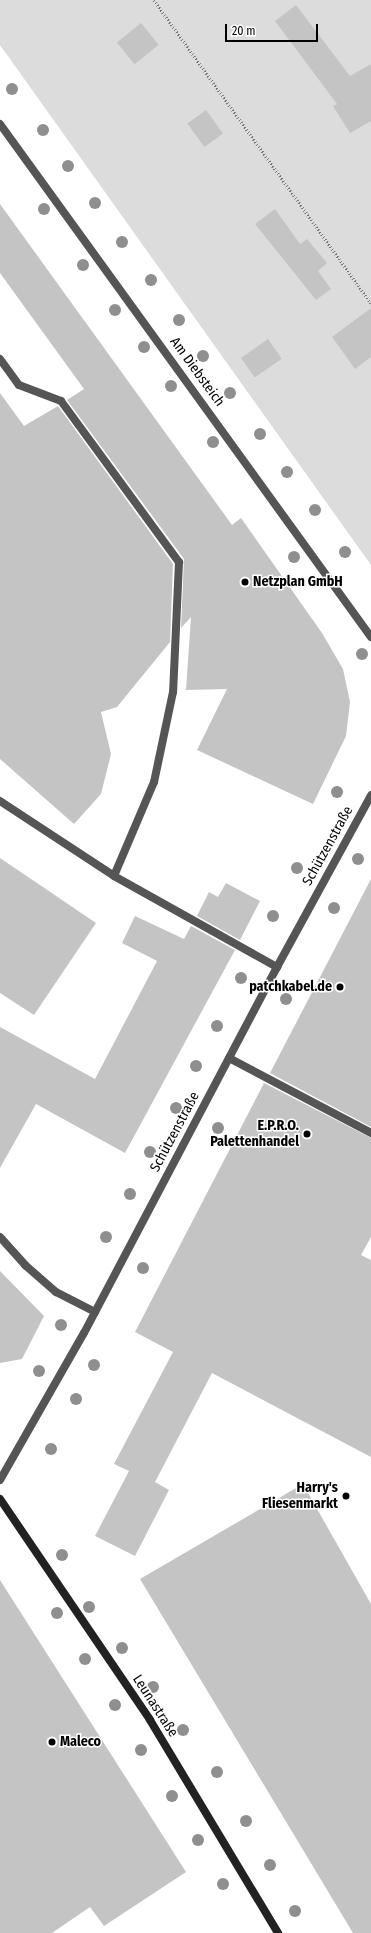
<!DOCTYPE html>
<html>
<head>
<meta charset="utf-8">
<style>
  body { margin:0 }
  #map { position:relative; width:371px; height:1933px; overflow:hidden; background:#fff; font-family:"Fira Sans Condensed",sans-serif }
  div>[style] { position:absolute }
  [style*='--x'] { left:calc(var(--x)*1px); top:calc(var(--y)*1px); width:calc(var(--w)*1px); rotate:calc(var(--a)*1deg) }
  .green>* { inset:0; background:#dcdcdc }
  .building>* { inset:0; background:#c4c4c4; transform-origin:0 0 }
  .path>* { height:2.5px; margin-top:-1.25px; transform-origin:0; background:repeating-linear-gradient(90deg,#777 0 1px,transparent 0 3px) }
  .lane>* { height:8px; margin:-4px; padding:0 4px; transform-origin:4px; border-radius:4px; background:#555 }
  .street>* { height:8px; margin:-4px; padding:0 4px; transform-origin:4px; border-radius:4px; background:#555 }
  .secondary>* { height:8px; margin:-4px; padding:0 4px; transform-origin:4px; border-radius:4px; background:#222 }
  .trees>* { width:12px; height:12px; margin:-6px; border-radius:50%; background:#8f8f8f }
  .dots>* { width:11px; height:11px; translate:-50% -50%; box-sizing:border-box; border:2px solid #fff; border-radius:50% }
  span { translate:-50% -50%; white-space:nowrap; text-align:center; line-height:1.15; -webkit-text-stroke:3px #fff; paint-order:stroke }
  .street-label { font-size:14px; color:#000 }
  .poi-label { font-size:14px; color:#000; font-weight:700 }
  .left { translate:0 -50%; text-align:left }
  .right { translate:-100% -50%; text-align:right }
  .scale { position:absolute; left:225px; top:24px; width:93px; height:18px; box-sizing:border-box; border:2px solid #000; border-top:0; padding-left:5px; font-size:12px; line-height:14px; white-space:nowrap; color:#000; -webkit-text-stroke:3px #fff; paint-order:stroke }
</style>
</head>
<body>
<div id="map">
  <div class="green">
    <i style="clip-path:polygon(0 0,371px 0,371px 565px,0 45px)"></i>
  </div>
  <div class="building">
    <i style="clip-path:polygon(296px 5px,350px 76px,371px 64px,371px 121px,350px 133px,333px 106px,337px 104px,275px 21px)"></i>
    <i style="left:141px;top:23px;width:28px;height:31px;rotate:51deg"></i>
    <i style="left:206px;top:110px;width:29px;height:23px;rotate:54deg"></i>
    <i style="clip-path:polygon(0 204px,232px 525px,241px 518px,322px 633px,343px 669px,350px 702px,346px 736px,313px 804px,197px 750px,227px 689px,186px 690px,191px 617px,181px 628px,184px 559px,67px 400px,84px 389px,0 273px)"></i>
    <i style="clip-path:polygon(275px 209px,300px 244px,307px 239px,327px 263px,318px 271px,331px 289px,316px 300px,255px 224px)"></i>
    <i style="clip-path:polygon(371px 308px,371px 357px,355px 369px,332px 337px)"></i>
    <i style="left:268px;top:339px;width:24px;height:33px;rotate:55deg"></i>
    <i style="clip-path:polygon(0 393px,24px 426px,58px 406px,173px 564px,170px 642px,117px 707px,101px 712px,111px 754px,101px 794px,74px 824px,0 759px)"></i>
    <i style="clip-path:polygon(0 858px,96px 923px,34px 1015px,0 993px)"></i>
    <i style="clip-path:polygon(371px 879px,371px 1127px,270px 1073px)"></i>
    <i style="clip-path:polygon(226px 883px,260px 901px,240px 940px,197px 916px,209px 892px,218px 897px)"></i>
    <i style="clip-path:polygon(135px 916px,184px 939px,191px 926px,235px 950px,125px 1153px,36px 1104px,0 1168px,0 1027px,95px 1079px,157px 961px,122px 943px)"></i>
    <i style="clip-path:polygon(264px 1083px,371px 1138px,371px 1237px,361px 1255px,371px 1260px,371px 1457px,212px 1373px,155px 1482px,169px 1490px,135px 1556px,95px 1536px,129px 1471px,114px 1464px,173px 1352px,135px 1332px)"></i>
    <i style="clip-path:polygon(0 1271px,44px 1316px,22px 1359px,0 1363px)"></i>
    <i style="clip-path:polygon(303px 1484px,371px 1604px,371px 1933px,353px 1933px,140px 1579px)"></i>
    <i style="clip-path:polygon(0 1580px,186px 1872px,104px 1926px,90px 1907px,52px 1933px,0 1933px)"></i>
  </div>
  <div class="path">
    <i style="--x:154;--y:0;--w:373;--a:54.4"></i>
  </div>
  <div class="lane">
    <i style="--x:0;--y:359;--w:32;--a:54"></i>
    <i style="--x:19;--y:385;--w:45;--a:20.9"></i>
    <i style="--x:61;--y:401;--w:200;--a:53.8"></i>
    <i style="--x:179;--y:562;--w:130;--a:92.6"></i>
    <i style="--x:173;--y:692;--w:92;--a:101.9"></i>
    <i style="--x:154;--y:782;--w:102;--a:113.1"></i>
    <i style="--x:0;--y:801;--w:136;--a:33.3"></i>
    <i style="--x:114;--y:876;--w:187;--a:29.2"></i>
    <i style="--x:229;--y:1058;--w:161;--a:27.8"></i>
    <i style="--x:0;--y:1237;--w:38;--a:48"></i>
    <i style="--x:25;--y:1265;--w:41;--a:41.1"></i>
    <i style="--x:56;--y:1292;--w:44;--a:27.1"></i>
  </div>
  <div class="street">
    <i style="--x:0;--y:124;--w:633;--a:54.13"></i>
    <i style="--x:0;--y:1480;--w:169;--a:-60.3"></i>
    <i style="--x:84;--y:1333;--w:414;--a:-62.2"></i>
    <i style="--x:277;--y:967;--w:196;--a:-61.3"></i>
  </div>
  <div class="secondary">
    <i style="--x:0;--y:1499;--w:267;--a:55.8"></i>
    <i style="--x:150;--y:1720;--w:249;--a:59"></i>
  </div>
  <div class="trees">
    <i style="left:12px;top:89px"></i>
    <i style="left:43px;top:130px"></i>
    <i style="left:68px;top:166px"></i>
    <i style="left:95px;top:203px"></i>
    <i style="left:44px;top:209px"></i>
    <i style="left:122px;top:242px"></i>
    <i style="left:83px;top:265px"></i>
    <i style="left:151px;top:280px"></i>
    <i style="left:115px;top:310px"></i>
    <i style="left:179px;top:320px"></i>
    <i style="left:144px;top:347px"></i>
    <i style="left:203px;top:356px"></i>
    <i style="left:171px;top:386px"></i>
    <i style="left:230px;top:393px"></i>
    <i style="left:260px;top:434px"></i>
    <i style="left:213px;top:442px"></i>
    <i style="left:287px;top:472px"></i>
    <i style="left:315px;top:510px"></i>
    <i style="left:345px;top:552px"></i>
    <i style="left:294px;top:557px"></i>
    <i style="left:362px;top:654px"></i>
    <i style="left:337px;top:792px"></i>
    <i style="left:358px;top:859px"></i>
    <i style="left:297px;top:868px"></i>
    <i style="left:334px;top:908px"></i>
    <i style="left:273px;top:916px"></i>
    <i style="left:241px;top:978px"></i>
    <i style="left:286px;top:999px"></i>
    <i style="left:217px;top:1026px"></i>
    <i style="left:196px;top:1066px"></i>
    <i style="left:176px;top:1108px"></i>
    <i style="left:218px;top:1128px"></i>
    <i style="left:150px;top:1152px"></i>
    <i style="left:130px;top:1194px"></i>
    <i style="left:106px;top:1237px"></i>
    <i style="left:143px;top:1268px"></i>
    <i style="left:61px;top:1325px"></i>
    <i style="left:94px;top:1365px"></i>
    <i style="left:39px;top:1371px"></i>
    <i style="left:76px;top:1399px"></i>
    <i style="left:51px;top:1449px"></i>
    <i style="left:62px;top:1555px"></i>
    <i style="left:89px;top:1607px"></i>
    <i style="left:57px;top:1613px"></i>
    <i style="left:122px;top:1648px"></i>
    <i style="left:85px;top:1659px"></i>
    <i style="left:153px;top:1687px"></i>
    <i style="left:115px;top:1705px"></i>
    <i style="left:183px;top:1730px"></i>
    <i style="left:141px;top:1750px"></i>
    <i style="left:217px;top:1772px"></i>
    <i style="left:172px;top:1796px"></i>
    <i style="left:246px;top:1821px"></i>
    <i style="left:198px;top:1840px"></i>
    <i style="left:270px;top:1865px"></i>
    <i style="left:223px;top:1884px"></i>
    <i style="left:295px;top:1911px"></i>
  </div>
  <div class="dots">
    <i style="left:245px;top:582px;background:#000"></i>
    <i style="left:340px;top:987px;background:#000"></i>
    <i style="left:307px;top:1134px;background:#000"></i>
    <i style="left:346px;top:1496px;background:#000"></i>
    <i style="left:52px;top:1742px;background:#000"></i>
  </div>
  <div class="street-label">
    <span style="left:197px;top:372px;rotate:54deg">Am Diebsteich</span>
    <span style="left:328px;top:846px;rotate:-61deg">Schützenstraße</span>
    <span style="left:175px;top:1132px;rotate:-62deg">Schützenstraße</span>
    <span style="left:155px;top:1706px;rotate:57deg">Leunastraße</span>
  </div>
  <div class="poi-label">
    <span class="left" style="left:253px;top:582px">Netzplan GmbH</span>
    <span class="right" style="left:332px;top:987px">patchkabel.de</span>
    <span class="right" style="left:299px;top:1134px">E.P.R.O.<br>Palettenhandel</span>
    <span class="right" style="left:338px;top:1496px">Harry's<br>Fliesenmarkt</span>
    <span class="left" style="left:60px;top:1742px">Maleco</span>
  </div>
  <div class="scale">20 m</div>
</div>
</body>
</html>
